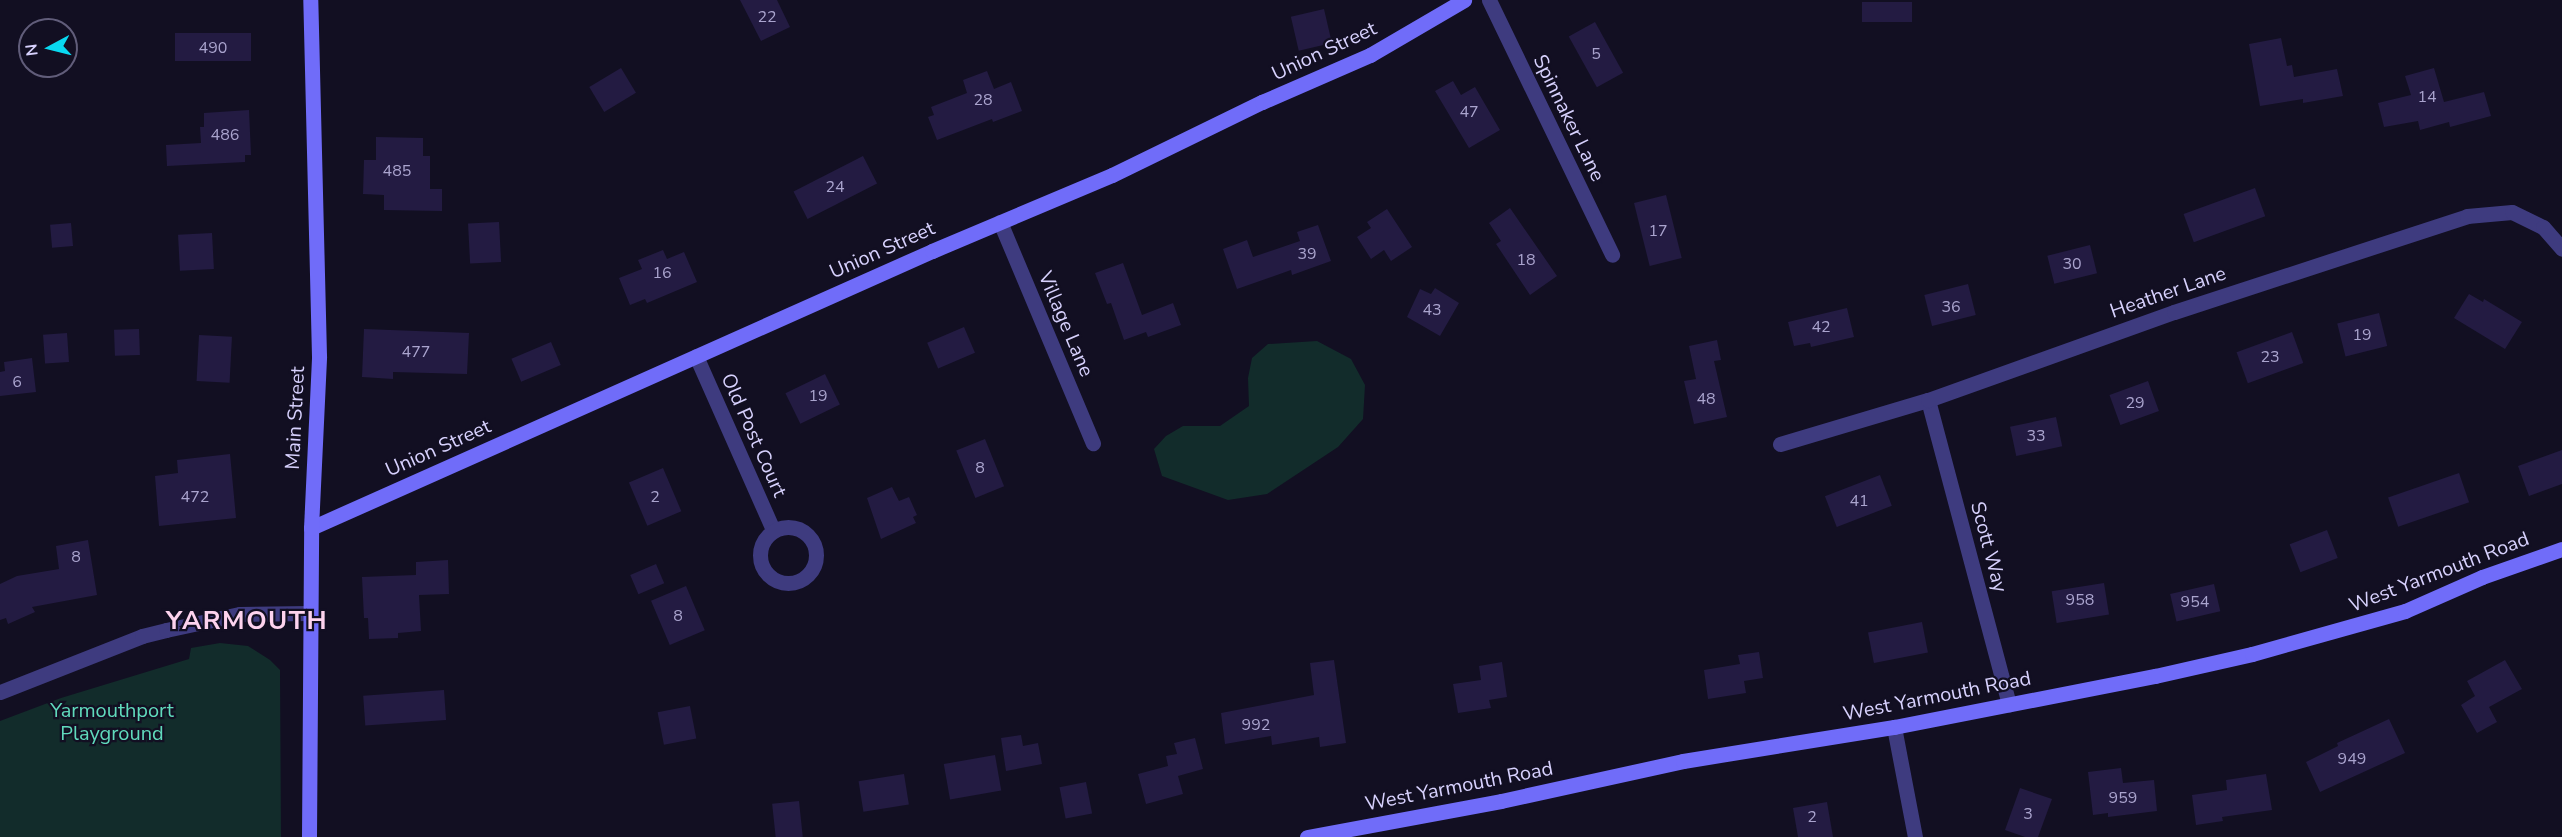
<!DOCTYPE html>
<html>
<head>
<meta charset="utf-8">
<style>
  body { margin:0 }
  #map { position:relative; width:2562px; height:837px; overflow:hidden; background:#120f22; font-family:"Nunito Sans",sans-serif }
  div>[style] { position:absolute }
  [style*='--x'] { left:calc(var(--x)*1px); top:calc(var(--y)*1px); width:calc(var(--w)*1px); rotate:calc(var(--a)*1deg) }
  .green>* { inset:0; background:#122c2b }
  .building>* { inset:0; background:#231b42; transform-origin:0 0 }
  .minor>* { height:15px; margin:-7.5px; padding:0 7.5px; transform-origin:7.5px; border-radius:7.5px; background:#3e3b7f }
  .minor>.ring { margin:-7.5px; padding:0; box-sizing:content-box; background:none; border:15px solid #3e3b7f; border-radius:50% }
  .tertiary>* { height:15px; margin:-7.5px; padding:0 7.5px; transform-origin:7.5px; border-radius:7.5px; background:#3e3b7f }
  .secondary>* { height:15px; margin:-7.5px; padding:0 7.5px; transform-origin:7.5px; border-radius:7.5px; background:#706cf9 }
  span { translate:-50% -50%; white-space:nowrap; text-align:center; line-height:1.15; -webkit-text-stroke:4.5px #120f22; paint-order:stroke }
  .number-label { font-size:16px; color:#aaa4ce }
  .number-label span { -webkit-text-stroke-width:0 }
  .street-label { font-size:20px; color:#d7d1fd }
  .park-label { font-size:20px; color:#60dabc }
  .district-label { font-size:26px; color:#fdd3ee; font-weight:700; letter-spacing:1.5px }
  .north { position:absolute; left:18px; top:18px; width:60px; height:60px; box-sizing:border-box; background:#120f22; border:2px solid #615d7a; border-radius:50%; rotate:263deg; font-size:16px; font-weight:700; line-height:24px; text-align:center; color:#d7d1fd }
  .north::after { content:''; display:block; margin:auto; width:21px; height:27px; background:#09d9f1; clip-path:polygon(50% 0,100% 100%,50% 72%,0 100%) }
</style>
</head>
<body>
<div id="map">
  <div class="green">
    <i style="clip-path:polygon(1317px 341px,1351px 359px,1365px 385px,1363px 419px,1338px 447px,1267px 494px,1228px 500px,1162px 476px,1154px 449px,1166px 436px,1183px 426px,1220px 426px,1249px 406px,1248px 378px,1252px 358px,1268px 344px)"></i>
    <i style="clip-path:polygon(220px 643px,248px 646px,270px 660px,280px 670px,281px 837px,0 837px,0 721px,61px 698px,189px 659px,191px 648px)"></i>
  </div>
  <div class="building">
    <i style="clip-path:polygon(740px 0,777px 0,790px 27px,761px 41px)"></i>
    <i style="left:1912px;top:2px;width:20px;height:50px;rotate:90deg"></i>
    <i style="left:1324px;top:9px;width:35px;height:34px;rotate:77deg"></i>
    <i style="left:1595px;top:22px;width:58px;height:30px;rotate:61deg"></i>
    <i style="left:251px;top:33px;width:28px;height:76px;rotate:90deg"></i>
    <i style="clip-path:polygon(2281px 38px,2287px 66px,2292px 65px,2294px 77px,2337px 69px,2343px 96px,2303px 103px,2303px 99px,2260px 106px,2249px 44px)"></i>
    <i style="left:621px;top:68px;width:29px;height:37px;rotate:59deg"></i>
    <i style="clip-path:polygon(2434px 68px,2444px 102px,2484px 92px,2491px 116px,2450px 127px,2449px 122px,2420px 130px,2418px 121px,2384px 127px,2378px 103px,2411px 95px,2405px 76px)"></i>
    <i style="clip-path:polygon(987px 71px,994px 89px,1011px 82px,1022px 111px,993px 122px,992px 119px,937px 140px,928px 117px,934px 115px,931px 107px,967px 93px,963px 80px)"></i>
    <i style="clip-path:polygon(1453px 81px,1461px 95px,1475px 87px,1500px 130px,1469px 148px,1435px 91px)"></i>
    <i style="clip-path:polygon(249px 110px,251px 155px,245px 155px,245px 162px,167px 166px,166px 145px,201px 143px,200px 127px,204px 127px,204px 113px)"></i>
    <i style="clip-path:polygon(376px 137px,423px 138px,423px 156px,430px 156px,430px 189px,442px 189px,442px 211px,384px 210px,384px 195px,363px 194px,364px 160px,376px 160px)"></i>
    <i style="left:863px;top:156px;width:31px;height:78px;rotate:63deg"></i>
    <i style="left:2255px;top:188px;width:30px;height:76px;rotate:70deg"></i>
    <i style="left:1666px;top:195px;width:65px;height:33px;rotate:76deg"></i>
    <i style="clip-path:polygon(1510px 208px,1557px 276px,1530px 295px,1496px 244px,1501px 241px,1489px 223px)"></i>
    <i style="clip-path:polygon(1387px 209px,1412px 247px,1391px 261px,1384px 250px,1371px 259px,1357px 237px,1371px 228px,1367px 222px)"></i>
    <i style="left:499px;top:222px;width:40px;height:31px;rotate:87deg"></i>
    <i style="left:71px;top:223px;width:23px;height:21px;rotate:85deg"></i>
    <i style="clip-path:polygon(1318px 225px,1331px 261px,1292px 275px,1291px 270px,1237px 289px,1223px 249px,1247px 240px,1253px 257px,1300px 241px,1297px 232px)"></i>
    <i style="left:212px;top:233px;width:36px;height:34px;rotate:87deg"></i>
    <i style="left:2090px;top:245px;width:29px;height:44px;rotate:76deg"></i>
    <i style="clip-path:polygon(663px 250px,667px 259px,684px 252px,697px 282px,647px 303px,645px 299px,630px 305px,619px 278px,642px 269px,638px 260px)"></i>
    <i style="clip-path:polygon(1123px 263px,1142px 315px,1173px 303px,1181px 325px,1148px 337px,1146px 332px,1124px 340px,1111px 303px,1107px 304px,1095px 273px)"></i>
    <i style="left:1968px;top:284px;width:32px;height:45px;rotate:76deg"></i>
    <i style="clip-path:polygon(1435px 288px,1459px 303px,1440px 336px,1407px 317px,1420px 289px,1431px 294px)"></i>
    <i style="clip-path:polygon(2469px 294px,2483px 302px,2484px 299px,2522px 322px,2505px 349px,2454px 318px)"></i>
    <i style="clip-path:polygon(1847px 308px,1854px 337px,1811px 347px,1810px 343px,1794px 346px,1788px 322px)"></i>
    <i style="left:2379px;top:313px;width:34px;height:43px;rotate:76deg"></i>
    <i style="left:964px;top:327px;width:28px;height:40px;rotate:67deg"></i>
    <i style="left:139px;top:329px;width:26px;height:25px;rotate:88deg"></i>
    <i style="clip-path:polygon(364px 329px,469px 333px,467px 374px,393px 372px,393px 379px,362px 377px)"></i>
    <i style="left:2292px;top:332px;width:33px;height:59px;rotate:70deg"></i>
    <i style="left:67px;top:333px;width:29px;height:24px;rotate:86deg"></i>
    <i style="left:199px;top:335px;width:33px;height:46px;rotate:3deg"></i>
    <i style="clip-path:polygon(1717px 340px,1721px 360px,1714px 361px,1727px 417px,1694px 424px,1684px 381px,1696px 379px,1689px 346px)"></i>
    <i style="left:551px;top:342px;width:25px;height:43px;rotate:67deg"></i>
    <i style="clip-path:polygon(32px 358px,36px 392px,0 396px,0 372px,5px 371px,4px 362px)"></i>
    <i style="left:825px;top:374px;width:34px;height:44px;rotate:64deg"></i>
    <i style="left:2148px;top:381px;width:32px;height:41px;rotate:70deg"></i>
    <i style="left:2056px;top:417px;width:30px;height:47px;rotate:78deg"></i>
    <i style="left:985px;top:439px;width:51px;height:31px;rotate:68deg"></i>
    <i style="clip-path:polygon(2562px 450px,2562px 484px,2529px 496px,2518px 466px)"></i>
    <i style="clip-path:polygon(230px 454px,236px 518px,159px 526px,155px 476px,178px 473px,177px 460px)"></i>
    <i style="left:663px;top:468px;width:47px;height:37px;rotate:67deg"></i>
    <i style="left:2459px;top:473px;width:31px;height:75px;rotate:71deg"></i>
    <i style="left:1880px;top:475px;width:33px;height:59px;rotate:69deg"></i>
    <i style="clip-path:polygon(892px 487px,899px 501px,909px 497px,917px 515px,913px 517px,916px 523px,881px 539px,867px 498px)"></i>
    <i style="left:2327px;top:530px;width:30px;height:40px;rotate:69deg"></i>
    <i style="clip-path:polygon(88px 540px,97px 595px,32px 607px,35px 612px,8px 624px,6px 618px,0 620px,0 584px,17px 576px,59px 569px,56px 546px)"></i>
    <i style="clip-path:polygon(448px 560px,449px 594px,419px 595px,421px 631px,398px 633px,398px 638px,369px 639px,368px 618px,364px 618px,362px 577px,416px 575px,416px 562px)"></i>
    <i style="left:656px;top:564px;width:21px;height:28px;rotate:67deg"></i>
    <i style="left:2104px;top:583px;width:32px;height:53px;rotate:81deg"></i>
    <i style="left:2214px;top:584px;width:28px;height:45px;rotate:77deg"></i>
    <i style="left:686px;top:586px;width:48px;height:38px;rotate:67deg"></i>
    <i style="left:1922px;top:622px;width:31px;height:55px;rotate:79deg"></i>
    <i style="clip-path:polygon(1759px 652px,1763px 678px,1744px 681px,1746px 693px,1708px 699px,1704px 670px,1740px 664px,1738px 655px)"></i>
    <i style="clip-path:polygon(1334px 660px,1346px 743px,1320px 747px,1319px 737px,1272px 745px,1271px 736px,1225px 744px,1221px 713px,1314px 695px,1310px 663px)"></i>
    <i style="clip-path:polygon(2505px 660px,2522px 689px,2489px 707px,2497px 722px,2477px 733px,2461px 705px,2475px 696px,2467px 681px)"></i>
    <i style="clip-path:polygon(1502px 662px,1507px 697px,1489px 700px,1491px 708px,1458px 713px,1453px 684px,1481px 680px,1479px 666px)"></i>
    <i style="left:444px;top:690px;width:30px;height:81px;rotate:86deg"></i>
    <i style="left:690px;top:706px;width:33px;height:33px;rotate:79deg"></i>
    <i style="clip-path:polygon(2389px 719px,2405px 753px,2320px 792px,2306px 762px,2338px 746px,2337px 743px)"></i>
    <i style="clip-path:polygon(1021px 735px,1023px 746px,1038px 743px,1042px 764px,1006px 771px,1001px 738px)"></i>
    <i style="clip-path:polygon(1195px 738px,1203px 769px,1178px 776px,1183px 794px,1146px 804px,1138px 774px,1168px 766px,1166px 756px,1177px 754px,1174px 743px)"></i>
    <i style="left:995px;top:755px;width:36px;height:52px;rotate:80deg"></i>
    <i style="clip-path:polygon(2121px 768px,2123px 783px,2154px 780px,2157px 811px,2108px 817px,2108px 813px,2093px 815px,2088px 772px)"></i>
    <i style="left:904px;top:774px;width:31px;height:46px;rotate:81deg"></i>
    <i style="clip-path:polygon(2266px 774px,2272px 810px,2222px 817px,2223px 821px,2196px 825px,2192px 795px,2227px 790px,2226px 780px)"></i>
    <i style="left:1086px;top:782px;width:32px;height:27px;rotate:79deg"></i>
    <i style="clip-path:polygon(2020px 788px,2052px 799px,2038px 837px,2025px 837px,2005px 830px)"></i>
    <i style="left:799px;top:801px;width:36px;height:27px;rotate:84deg"></i>
    <i style="clip-path:polygon(1827px 802px,1833px 837px,1798px 837px,1793px 808px)"></i>
  </div>
  <div class="minor">
    <i style="--x:1489;--y:0;--w:283;--a:64.2"></i>
    <i style="--x:1000;--y:222;--w:240;--a:67.2"></i>
    <i style="--x:696;--y:356;--w:190;--a:66.1"></i>
    <i style="--x:1928;--y:400;--w:315;--a:75.1"></i>
    <i style="--x:1780;--y:444;--w:154;--a:-16.6"></i>
    <i style="--x:1928;--y:400;--w:261;--a:-19.7"></i>
    <i style="--x:2174;--y:312;--w:308;--a:-18.1"></i>
    <i style="--x:2467;--y:216;--w:45;--a:-5.1"></i>
    <i style="--x:2512;--y:212;--w:34;--a:26"></i>
    <i style="--x:2543;--y:227;--w:29;--a:49"></i>
    <i class="ring" style="left:760px;top:527px;width:41px;height:41px"></i>
    <i style="--x:1894;--y:727;--w:112;--a:79.2"></i>
  </div>
  <div class="tertiary">
    <i style="--x:0;--y:692;--w:153;--a:-21.5"></i>
    <i style="--x:142;--y:636;--w:25;--a:-14"></i>
    <i style="--x:166;--y:630;--w:76;--a:-12.2"></i>
    <i style="--x:240;--y:614;--w:69;--a:-0.8"></i>
  </div>
  <div class="secondary">
    <i style="--x:311;--y:528;--w:680;--a:-24.04"></i>
    <i style="--x:932;--y:251;--w:195;--a:-22.9"></i>
    <i style="--x:1112;--y:175;--w:167;--a:-26"></i>
    <i style="--x:1262;--y:102;--w:118;--a:-23.5"></i>
    <i style="--x:1370;--y:55;--w:109;--a:-30.3"></i>
    <i style="--x:309;--y:837;--w:309;--a:-89.6"></i>
    <i style="--x:311;--y:528;--w:172;--a:-87.3"></i>
    <i style="--x:319;--y:356;--w:356;--a:-91.4"></i>
    <i style="--x:1307;--y:837;--w:197;--a:-10.5"></i>
    <i style="--x:1501;--y:801;--w:186;--a:-12.4"></i>
    <i style="--x:1683;--y:761;--w:214;--a:-9.2"></i>
    <i style="--x:1894;--y:727;--w:266;--a:-11.1"></i>
    <i style="--x:2155;--y:676;--w:99;--a:-12.8"></i>
    <i style="--x:2252;--y:654;--w:159;--a:-15.7"></i>
    <i style="--x:2405;--y:611;--w:84;--a:-23.8"></i>
    <i style="--x:2482;--y:577;--w:85;--a:-19.3"></i>
  </div>
  <div class="number-label">
    <span style="left:767px;top:17px">22</span>
    <span style="left:213px;top:48px">490</span>
    <span style="left:1596px;top:54px">5</span>
    <span style="left:2427px;top:97px">14</span>
    <span style="left:983px;top:100px">28</span>
    <span style="left:1469px;top:112px">47</span>
    <span style="left:225px;top:135px">486</span>
    <span style="left:397px;top:171px">485</span>
    <span style="left:835px;top:187px">24</span>
    <span style="left:1658px;top:231px">17</span>
    <span style="left:1307px;top:254px">39</span>
    <span style="left:1526px;top:260px">18</span>
    <span style="left:2072px;top:264px">30</span>
    <span style="left:662px;top:273px">16</span>
    <span style="left:1951px;top:307px">36</span>
    <span style="left:1432px;top:310px">43</span>
    <span style="left:1821px;top:327px">42</span>
    <span style="left:2362px;top:335px">19</span>
    <span style="left:416px;top:352px">477</span>
    <span style="left:2270px;top:357px">23</span>
    <span style="left:17px;top:382px">6</span>
    <span style="left:818px;top:396px">19</span>
    <span style="left:1706px;top:399px">48</span>
    <span style="left:2135px;top:403px">29</span>
    <span style="left:2036px;top:436px">33</span>
    <span style="left:980px;top:468px">8</span>
    <span style="left:195px;top:497px">472</span>
    <span style="left:655px;top:497px">2</span>
    <span style="left:1859px;top:501px">41</span>
    <span style="left:76px;top:557px">8</span>
    <span style="left:2080px;top:600px">958</span>
    <span style="left:2195px;top:602px">954</span>
    <span style="left:678px;top:616px">8</span>
    <span style="left:1256px;top:725px">992</span>
    <span style="left:2352px;top:759px">949</span>
    <span style="left:2123px;top:798px">959</span>
    <span style="left:2028px;top:814px">3</span>
    <span style="left:1812px;top:817px">2</span>
  </div>
  <div class="street-label">
    <span style="left:1324px;top:51px;rotate:-25deg">Union Street</span>
    <span style="left:1569px;top:118px;rotate:64deg">Spinnaker Lane</span>
    <span style="left:882px;top:250px;rotate:-24deg">Union Street</span>
    <span style="left:2168px;top:292px;rotate:-19deg">Heather Lane</span>
    <span style="left:1066px;top:324px;rotate:67deg">Village Lane</span>
    <span style="left:295px;top:418px;rotate:-87deg">Main Street</span>
    <span style="left:754px;top:435px;rotate:66deg">Old Post Court</span>
    <span style="left:438px;top:448px;rotate:-24deg">Union Street</span>
    <span style="left:1989px;top:547px;rotate:75deg">Scott Way</span>
    <span style="left:2439px;top:572px;rotate:-21deg">West Yarmouth Road</span>
    <span style="left:1937px;top:696px;rotate:-11deg">West Yarmouth Road</span>
    <span style="left:1459px;top:786px;rotate:-11deg">West Yarmouth Road</span>
  </div>
  <div class="park-label">
    <span style="left:112px;top:722px">Yarmouthport<br>Playground</span>
  </div>
  <div class="district-label">
    <span style="left:247px;top:621px">YARMOUTH</span>
  </div>
  <div class="north">N</div>
</div>
</body>
</html>
